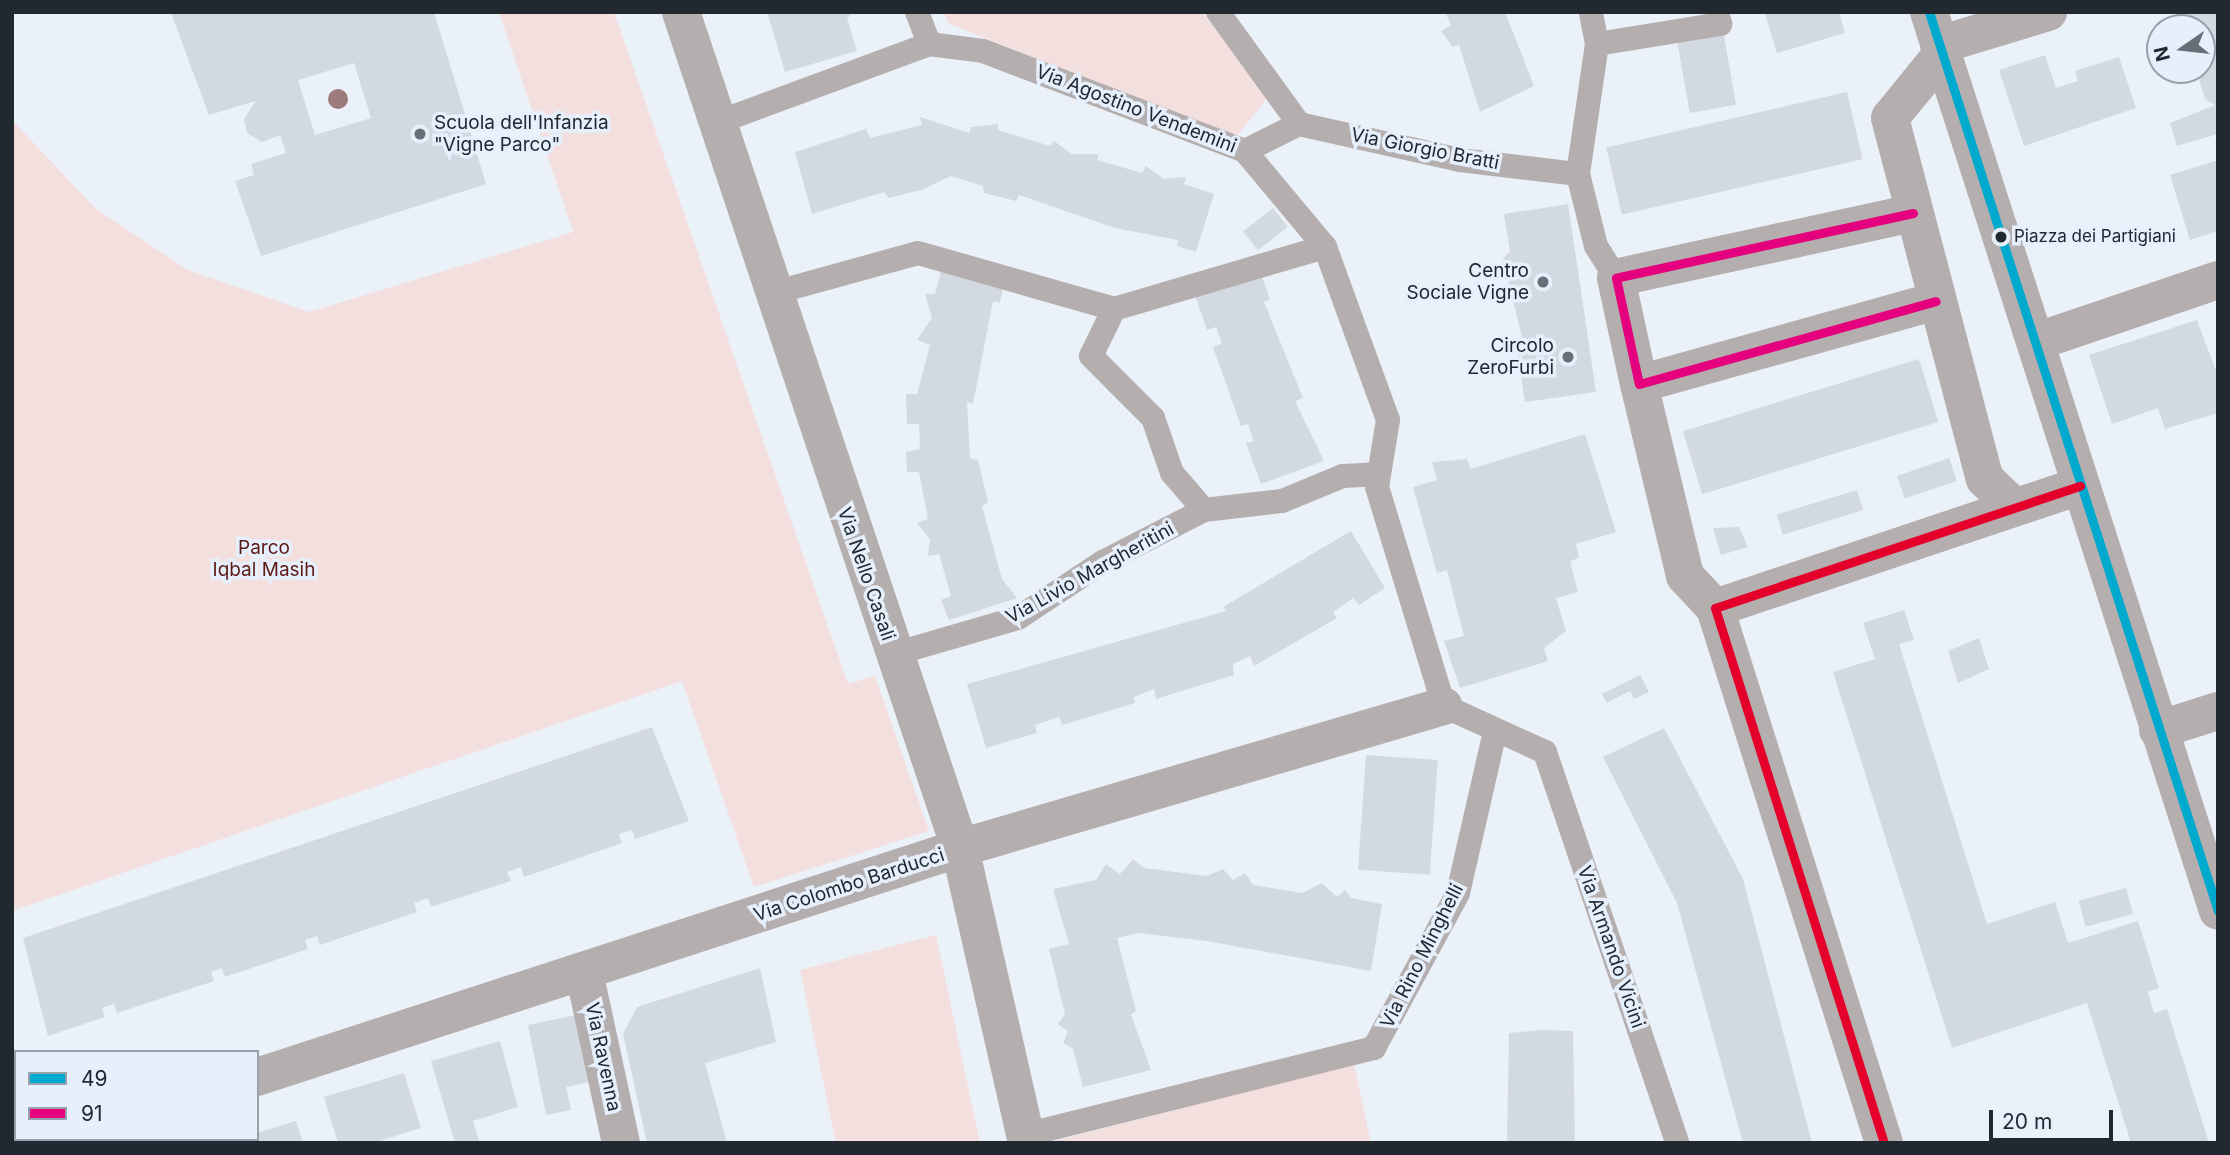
<!DOCTYPE html>
<html>
<head>
<meta charset="utf-8">
<style>
  body { margin:0 }
  #map { position:relative; width:2230px; height:1155px; overflow:hidden; background:#ebf1f8; font-family:Inter,sans-serif }
  div>[style] { position:absolute }
  [style*='--x'] { left:calc(var(--x)*1px); top:calc(var(--y)*1px); width:calc(var(--w)*1px); rotate:calc(var(--a)*1deg) }
  .green>* { inset:0; background:#f4dfdf }
  .building>* { inset:0; background:#d3d9e0; transform-origin:0 0 }
  .lane>* { height:24px; margin:-12px; padding:0 12px; transform-origin:12px; border-radius:12px; background:#b5aeae }
  .street>* { height:38px; margin:-19px; padding:0 19px; transform-origin:19px; border-radius:19px; background:#b5aeae }
  .bus-1>* { height:9px; margin:-4.5px; padding:0 4.5px; transform-origin:4.5px; border-radius:4.5px; background:#00a9ce }
  .bus-2>* { height:9px; margin:-4.5px; padding:0 4.5px; transform-origin:4.5px; border-radius:4.5px; background:#e5007d }
  .bus-3>* { height:9px; margin:-4.5px; padding:0 4.5px; transform-origin:4.5px; border-radius:4.5px; background:#e4002b }
  .trees>* { width:20px; height:20px; margin:-10px; border-radius:50%; background:#9d7a7b }
  .dots>* { width:19px; height:19px; translate:-50% -50%; box-sizing:border-box; border:4px solid #e6f0fd; border-radius:50% }
  span { translate:-50% -50%; white-space:nowrap; text-align:center; line-height:1.15; -webkit-text-stroke:7px #e6f0fd; paint-order:stroke }
  .bus-label { font-size:17px; color:#222830 }
  .left { translate:0 -50%; text-align:left }
  .street-label { font-size:19px; color:#222830 }
  .poi-label { font-size:19px; color:#222830 }
  .right { translate:-100% -50%; text-align:right }
  .park-label { font-size:19px; color:#5e1915 }
  .frame { position:absolute; inset:0; border:14px solid #222830; pointer-events:none }
  .legend { position:absolute; left:14px; top:1050px; width:245px; height:91px; box-sizing:border-box; background:#e6f0fd; border:2px solid #98a0ab; margin:0; padding:9px 12px; list-style:none; font-size:21px; color:#222830 }
  .legend li { display:flex; align-items:center; gap:14px; height:35px }
  .legend b { width:35px; border:2px solid #98a0ab }
  .north { position:absolute; left:2146px; top:14px; width:70px; height:70px; box-sizing:border-box; background:#e6f0fd; border:2px solid #98a0ab; border-radius:50%; rotate:256deg; font-size:19px; font-weight:700; line-height:28px; text-align:center; color:#222830 }
  .north::after { content:''; display:block; margin:auto; width:24px; height:32px; background:#686e76; clip-path:polygon(50% 0,100% 100%,50% 72%,0 100%) }
  .scale { position:absolute; left:1989px; top:1110px; width:124px; height:32px; box-sizing:border-box; border:4px solid #222830; border-top:0; padding-left:9px; font-size:21px; line-height:24px; white-space:nowrap; color:#222830; -webkit-text-stroke:5px #e6f0fd; paint-order:stroke }
</style>
</head>
<body>
<div id="map">
  <div class="green">
    <i style="clip-path:polygon(499px 12px,614px 12px,848px 684px,875px 676px,929px 831px,754px 887px,682px 681px,12px 911px,12px 120px,95px 208px,188px 270px,309px 312px,573px 232px)"></i>
    <i style="clip-path:polygon(943px 12px,1202px 12px,1268px 97px,1236px 137px,949px 24px)"></i>
    <i style="clip-path:polygon(936px 935px,980px 1143px,836px 1143px,800px 970px)"></i>
    <i style="clip-path:polygon(1354px 1064px,1371px 1143px,1047px 1143px)"></i>
  </div>
  <div class="building">
    <i style="clip-path:polygon(evenodd,434px 12px,486px 184px,261px 256px,235px 181px,254px 175px,251px 164px,286px 153px,280px 135px,262px 142px,247px 133px,244px 119px,256px 101px,209px 115px,171px 13px,434px 12px,354px 63px,371px 118px,315px 135px,298px 80px,354px 63px)"></i>
    <i style="clip-path:polygon(767px 12px,854px 12px,847px 18px,857px 51px,785px 72px)"></i>
    <i style="clip-path:polygon(1445px 12px,1505px 12px,1534px 86px,1480px 112px,1459px 45px,1453px 47px,1441px 31px,1451px 25px)"></i>
    <i style="clip-path:polygon(1839px 12px,1845px 33px,1777px 53px,1765px 14px)"></i>
    <i style="clip-path:polygon(2194px 12px,2218px 12px,2218px 134px,2177px 146px,2170px 123px,2215px 105px,2205px 99px,2196px 70px,2202px 70px,2202px 28px,2184px 28px,2180px 17px)"></i>
    <i style="left:1722px;top:25px;width:81px;height:47px;rotate:80deg"></i>
    <i style="clip-path:polygon(2045px 55px,2056px 88px,2078px 81px,2075px 71px,2119px 57px,2136px 108px,2024px 146px,1999px 70px)"></i>
    <i style="left:1847px;top:92px;width:69px;height:247px;rotate:77deg"></i>
    <i style="clip-path:polygon(920px 117px,969px 133px,971px 127px,998px 124px,998px 130px,1050px 146px,1054px 141px,1072px 154px,1099px 154px,1097px 160px,1142px 173px,1146px 166px,1164px 179px,1186px 177px,1184px 184px,1214px 194px,1196px 252px,1177px 246px,1178px 240px,1115px 228px,1019px 195px,1016px 201px,984px 193px,983px 186px,951px 176px,924px 189px,889px 198px,884px 192px,812px 214px,795px 152px,866px 129px,870px 138px,922px 125px)"></i>
    <i style="clip-path:polygon(2218px 160px,2218px 231px,2190px 240px,2170px 175px)"></i>
    <i style="clip-path:polygon(1568px 204px,1596px 392px,1525px 402px,1516px 343px,1523px 342px,1503px 258px,1510px 252px,1504px 214px)"></i>
    <i style="left:1273px;top:208px;width:24px;height:38px;rotate:52deg"></i>
    <i style="clip-path:polygon(1259px 269px,1270px 299px,1264px 302px,1303px 398px,1295px 401px,1324px 461px,1261px 484px,1246px 443px,1254px 441px,1248px 424px,1241px 426px,1213px 347px,1222px 343px,1216px 327px,1207px 330px,1194px 292px)"></i>
    <i style="clip-path:polygon(941px 271px,1003px 287px,1000px 303px,993px 301px,973px 404px,967px 402px,970px 458px,978px 460px,988px 502px,982px 506px,1002px 579px,1017px 598px,949px 620px,941px 600px,951px 596px,939px 554px,928px 556px,930px 539px,917px 523px,928px 519px,919px 472px,907px 472px,906px 452px,920px 449px,919px 424px,907px 424px,906px 394px,917px 394px,930px 345px,917px 340px,932px 318px,925px 294px,935px 294px)"></i>
    <i style="clip-path:polygon(2197px 320px,2218px 376px,2218px 413px,2165px 429px,2158px 408px,2112px 424px,2089px 355px)"></i>
    <i style="left:1919px;top:359px;width:66px;height:247px;rotate:73deg"></i>
    <i style="clip-path:polygon(1585px 434px,1616px 532px,1576px 544px,1579px 558px,1570px 561px,1578px 592px,1556px 598px,1566px 631px,1544px 648px,1548px 661px,1460px 688px,1444px 641px,1464px 636px,1447px 570px,1437px 573px,1413px 487px,1437px 480px,1432px 462px,1467px 459px,1471px 469px)"></i>
    <i style="left:1949px;top:458px;width:24px;height:55px;rotate:71deg"></i>
    <i style="left:1857px;top:490px;width:21px;height:84px;rotate:73deg"></i>
    <i style="clip-path:polygon(1739px 527px,1748px 547px,1721px 555px,1713px 528px)"></i>
    <i style="clip-path:polygon(1351px 531px,1385px 588px,1359px 605px,1353px 598px,1333px 612px,1337px 618px,1254px 666px,1250px 656px,1233px 664px,1234px 675px,1156px 699px,1154px 689px,1134px 697px,1135px 703px,1062px 725px,1059px 717px,1035px 725px,1037px 733px,986px 748px,967px 684px,1226px 611px,1223px 607px)"></i>
    <i style="clip-path:polygon(1904px 610px,1914px 640px,1899px 644px,1987px 924px,2055px 902px,2068px 943px,2138px 921px,2159px 988px,2148px 992px,2154px 1013px,2167px 1009px,2209px 1143px,2131px 1143px,2087px 1003px,1952px 1048px,1833px 672px,1875px 659px,1863px 623px)"></i>
    <i style="clip-path:polygon(1979px 638px,1989px 669px,1958px 683px,1948px 651px)"></i>
    <i style="clip-path:polygon(1640px 675px,1649px 692px,1634px 699px,1630px 691px,1607px 703px,1602px 694px)"></i>
    <i style="clip-path:polygon(652px 727px,689px 821px,635px 839px,632px 830px,619px 834px,622px 843px,524px 877px,521px 867px,507px 872px,511px 881px,431px 907px,428px 898px,414px 903px,417px 912px,320px 945px,317px 936px,305px 940px,308px 949px,225px 977px,222px 968px,211px 972px,214px 981px,117px 1013px,114px 1004px,102px 1008px,105px 1017px,48px 1036px,23px 938px)"></i>
    <i style="clip-path:polygon(1664px 728px,1743px 879px,1812px 1143px,1743px 1143px,1677px 903px,1603px 757px)"></i>
    <i style="left:1366px;top:755px;width:72px;height:115px;rotate:4deg"></i>
    <i style="clip-path:polygon(1133px 859px,1144px 868px,1207px 876px,1223px 869px,1233px 880px,1245px 873px,1253px 885px,1302px 893px,1322px 883px,1337px 897px,1345px 890px,1351px 898px,1382px 904px,1371px 971px,1207px 941px,1138px 933px,1117px 938px,1136px 1011px,1131px 1015px,1151px 1070px,1083px 1087px,1073px 1049px,1063px 1043px,1068px 1031px,1058px 1024px,1065px 1014px,1049px 949px,1069px 944px,1053px 889px,1096px 880px,1106px 864px,1120px 874px)"></i>
    <i style="left:2126px;top:888px;width:27px;height:49px;rotate:75deg"></i>
    <i style="clip-path:polygon(760px 968px,776px 1042px,705px 1063px,727px 1143px,647px 1143px,623px 1034px,637px 1007px)"></i>
    <i style="clip-path:polygon(576px 1015px,589px 1082px,566px 1087px,571px 1110px,546px 1115px,528px 1025px)"></i>
    <i style="clip-path:polygon(1543px 1030px,1573px 1031px,1575px 1143px,1507px 1143px,1509px 1033px)"></i>
    <i style="clip-path:polygon(500px 1041px,518px 1107px,473px 1121px,480px 1143px,455px 1143px,431px 1061px)"></i>
    <i style="clip-path:polygon(404px 1073px,421px 1128px,373px 1143px,338px 1143px,324px 1097px)"></i>
    <i style="clip-path:polygon(296px 1121px,303px 1143px,228px 1143px,257px 1139px,257px 1133px)"></i>
  </div>
  <div class="lane">
    <i style="--x:917;--y:12;--w:34;--a:69"></i>
    <i style="--x:1218;--y:12;--w:138;--a:54.1"></i>
    <i style="--x:1299;--y:124;--w:165;--a:12.6"></i>
    <i style="--x:1460;--y:160;--w:119;--a:6.8"></i>
    <i style="--x:1578;--y:174;--w:74;--a:76"></i>
    <i style="--x:1596;--y:246;--w:38;--a:58"></i>
    <i style="--x:1597;--y:44;--w:125;--a:-9.2"></i>
    <i style="--x:1720;--y:24;--w:12;--a:-104"></i>
    <i style="--x:716;--y:123;--w:227;--a:-20.3"></i>
    <i style="--x:929;--y:44;--w:54;--a:7.4"></i>
    <i style="--x:983;--y:51;--w:280;--a:20.9"></i>
    <i style="--x:1245;--y:151;--w:125;--a:50.2"></i>
    <i style="--x:1325;--y:247;--w:184;--a:70"></i>
    <i style="--x:1388;--y:420;--w:68;--a:99.3"></i>
    <i style="--x:1377;--y:487;--w:229;--a:73"></i>
    <i style="--x:1444;--y:706;--w:111;--a:24.5"></i>
    <i style="--x:1545;--y:752;--w:413;--a:71.3"></i>
    <i style="--x:1245;--y:151;--w:60;--a:-26.6"></i>
    <i style="--x:1578;--y:174;--w:131;--a:-81.7"></i>
    <i style="--x:1597;--y:44;--w:33;--a:-101"></i>
    <i style="--x:773;--y:293;--w:150;--a:-15.4"></i>
    <i style="--x:918;--y:253;--w:204;--a:15.9"></i>
    <i style="--x:1114;--y:309;--w:220;--a:-16.4"></i>
    <i style="--x:1114;--y:309;--w:52;--a:116.1"></i>
    <i style="--x:1091;--y:356;--w:88;--a:45"></i>
    <i style="--x:1153;--y:418;--w:58;--a:70.9"></i>
    <i style="--x:1172;--y:473;--w:49;--a:49.1"></i>
    <i style="--x:894;--y:654;--w:129;--a:-16.2"></i>
    <i style="--x:1018;--y:618;--w:102;--a:-33.4"></i>
    <i style="--x:1103;--y:562;--w:114;--a:-27.2"></i>
    <i style="--x:1204;--y:510;--w:79;--a:-6.6"></i>
    <i style="--x:1282;--y:501;--w:66;--a:-22.3"></i>
    <i style="--x:1343;--y:476;--w:34;--a:-3"></i>
    <i style="--x:1025;--y:1135;--w:360;--a:-14"></i>
    <i style="--x:1374;--y:1048;--w:176;--a:-61.5"></i>
    <i style="--x:1458;--y:893;--w:165;--a:-77.1"></i>
  </div>
  <div class="street">
    <i style="--x:681;--y:12;--w:881;--a:71.54"></i>
    <i style="--x:960;--y:848;--w:303;--a:77.2"></i>
    <i style="--x:1929;--y:12;--w:944;--a:72.18"></i>
    <i style="--x:1939;--y:45;--w:114;--a:-16.8"></i>
    <i style="--x:1942;--y:54;--w:82;--a:129.1"></i>
    <i style="--x:1890;--y:118;--w:373;--a:75.3"></i>
    <i style="--x:1985;--y:479;--w:40;--a:44"></i>
    <i style="--x:1913;--y:213;--w:304;--a:167.7"></i>
    <i style="--x:1616;--y:278;--w:108;--a:77.8"></i>
    <i style="--x:1639;--y:384;--w:308;--a:-15.6"></i>
    <i style="--x:2038;--y:341;--w:190;--a:-18.7"></i>
    <i style="--x:1639;--y:384;--w:197;--a:76.5"></i>
    <i style="--x:1685;--y:576;--w:44;--a:46.8"></i>
    <i style="--x:1715;--y:608;--w:561;--a:72.47"></i>
    <i style="--x:1715;--y:608;--w:385;--a:-18.5"></i>
    <i style="--x:2158;--y:730;--w:63;--a:-17.6"></i>
    <i style="--x:584;--y:972;--w:175;--a:77.8"></i>
    <i style="--x:257;--y:1077;--w:739;--a:-18.04"></i>
    <i style="--x:960;--y:848;--w:504;--a:-16.35"></i>
    <i style="--x:52;--y:1143;--w:11;--a:-22"></i>
  </div>
  <div class="bus-1">
    <i style="--x:1929;--y:12;--w:944;--a:72.18"></i>
  </div>
  <div class="bus-2">
    <i style="--x:1913;--y:213;--w:304;--a:167.7"></i>
    <i style="--x:1616;--y:278;--w:108;--a:77.8"></i>
    <i style="--x:1639;--y:384;--w:308;--a:-15.6"></i>
  </div>
  <div class="bus-3">
    <i style="--x:1884;--y:1143;--w:561;--a:-107.53"></i>
    <i style="--x:1715;--y:608;--w:385;--a:-18.5"></i>
  </div>
  <div class="trees">
    <i style="left:338px;top:99px"></i>
  </div>
  <div class="dots">
    <i style="left:420px;top:134px;background:#686e76"></i>
    <i style="left:2001px;top:237px;background:#222830"></i>
    <i style="left:1543px;top:282px;background:#686e76"></i>
    <i style="left:1568px;top:357px;background:#686e76"></i>
  </div>
  <div class="bus-label">
    <span class="left" style="left:2014px;top:237px">Piazza dei Partigiani</span>
  </div>
  <div class="street-label">
    <span style="left:1136px;top:109px;rotate:21deg">Via Agostino Vendemini</span>
    <span style="left:1425px;top:149px;rotate:11deg">Via Giorgio Bratti</span>
    <span style="left:1090px;top:573px;rotate:-29deg">Via Livio Margheritini</span>
    <span style="left:866px;top:574px;rotate:71deg">Via Nello Casali</span>
    <span style="left:849px;top:885px;rotate:-18deg">Via Colombo Barducci</span>
    <span style="left:1611px;top:947px;rotate:71deg">Via Armando Vicini</span>
    <span style="left:1422px;top:956px;rotate:-63deg">Via Rino Minghelli</span>
    <span style="left:603px;top:1057px;rotate:78deg">Via Ravenna</span>
  </div>
  <div class="poi-label">
    <span class="left" style="left:434px;top:134px">Scuola dell'Infanzia<br>"Vigne Parco"</span>
    <span class="right" style="left:1529px;top:282px">Centro<br>Sociale Vigne</span>
    <span class="right" style="left:1554px;top:357px">Circolo<br>ZeroFurbi</span>
  </div>
  <div class="park-label">
    <span style="left:264px;top:559px">Parco<br>Iqbal Masih</span>
  </div>
  <div class="frame"></div>
  <ul class="legend">
  <li><b style="height:9px;background:#00a9ce"></b>49</li>
  <li><b style="height:9px;background:#e5007d"></b>91</li>
  </ul>
  <div class="north">N</div>
  <div class="scale">20 m</div>
</div>
</body>
</html>
